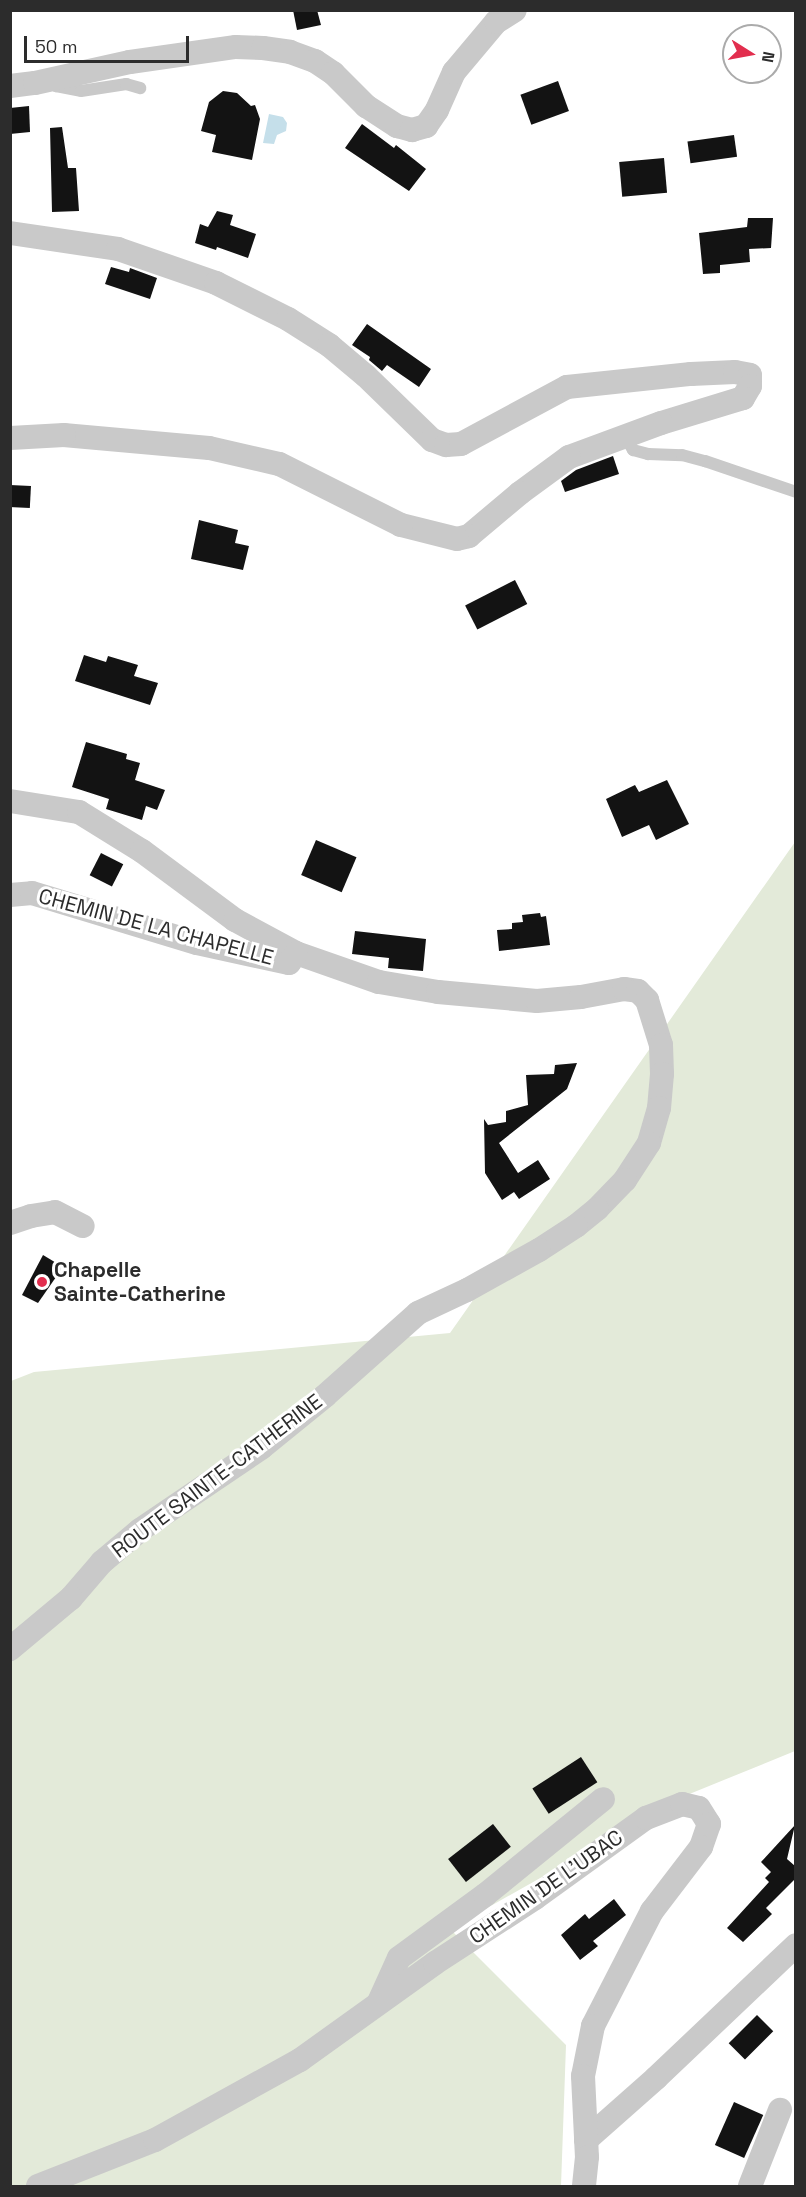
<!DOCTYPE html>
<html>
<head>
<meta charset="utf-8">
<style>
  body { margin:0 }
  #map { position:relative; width:806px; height:2197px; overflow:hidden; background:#fff; font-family:"Space Grotesk",sans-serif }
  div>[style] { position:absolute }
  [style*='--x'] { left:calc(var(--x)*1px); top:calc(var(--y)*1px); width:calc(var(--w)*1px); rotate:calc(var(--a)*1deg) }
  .green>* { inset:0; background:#e3ead9 }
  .water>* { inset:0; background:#c5dfea }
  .building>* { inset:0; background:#131313; transform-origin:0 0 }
  .lane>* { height:12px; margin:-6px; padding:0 6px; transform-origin:6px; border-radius:6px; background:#c9c9c9 }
  .street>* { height:24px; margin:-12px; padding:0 12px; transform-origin:12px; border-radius:12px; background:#c9c9c9 }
  .dots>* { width:16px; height:16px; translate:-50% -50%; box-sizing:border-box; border:3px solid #fff; border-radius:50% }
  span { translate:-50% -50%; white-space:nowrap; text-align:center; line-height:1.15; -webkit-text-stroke:6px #fff; paint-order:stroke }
  .street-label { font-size:21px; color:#2c2c2c }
  .poi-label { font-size:21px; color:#2c2c2c; font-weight:700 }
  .left { translate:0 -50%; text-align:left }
  .frame { position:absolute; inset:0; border:12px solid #2c2c2c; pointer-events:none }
  .north { position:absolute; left:722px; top:24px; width:60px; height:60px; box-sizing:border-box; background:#fff; border:2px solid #ababab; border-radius:50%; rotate:101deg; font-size:16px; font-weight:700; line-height:24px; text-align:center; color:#2c2c2c }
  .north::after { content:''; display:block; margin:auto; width:21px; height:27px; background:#e22e4e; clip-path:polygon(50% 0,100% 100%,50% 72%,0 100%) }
  .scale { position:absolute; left:24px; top:36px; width:165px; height:27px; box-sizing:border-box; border:3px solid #2c2c2c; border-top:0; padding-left:8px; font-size:18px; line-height:21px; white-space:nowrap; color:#2c2c2c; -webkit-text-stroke:4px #fff; paint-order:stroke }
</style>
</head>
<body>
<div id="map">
  <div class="green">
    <i style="clip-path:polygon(795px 842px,795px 1751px,687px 1795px,450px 1929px,566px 2045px,561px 2186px,11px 2186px,11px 1381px,34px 1372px,450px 1333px)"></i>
  </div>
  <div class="water">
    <i style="clip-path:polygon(269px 114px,283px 117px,287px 123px,286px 131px,277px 135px,274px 144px,263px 143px)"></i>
  </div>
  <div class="building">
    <i style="clip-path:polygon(293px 10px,317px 10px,321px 25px,297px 30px)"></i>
    <i style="left:558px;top:81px;width:32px;height:40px;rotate:70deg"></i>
    <i style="clip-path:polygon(223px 91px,237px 93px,251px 106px,255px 105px,260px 119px,252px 160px,212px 152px,216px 135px,201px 131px,209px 102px)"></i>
    <i style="clip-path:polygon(29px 106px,30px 132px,10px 134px,10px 108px)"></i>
    <i style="clip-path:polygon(362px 124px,394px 148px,396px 145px,426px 169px,409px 191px,345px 148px)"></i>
    <i style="clip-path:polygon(62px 127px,68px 168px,76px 168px,79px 211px,52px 212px,50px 128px)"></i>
    <i style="left:734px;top:135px;width:22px;height:47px;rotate:82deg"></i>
    <i style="left:664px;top:158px;width:35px;height:45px;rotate:85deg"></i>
    <i style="clip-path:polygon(217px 211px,233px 215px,230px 225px,256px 234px,248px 258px,217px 247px,216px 250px,195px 243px,200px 224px,208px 227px)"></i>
    <i style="clip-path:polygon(748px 218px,773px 218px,771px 248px,749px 249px,750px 262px,720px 265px,720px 273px,703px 274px,699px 233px,747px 227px)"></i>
    <i style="clip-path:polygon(111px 267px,129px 272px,130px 268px,157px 278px,150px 299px,105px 284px)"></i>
    <i style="clip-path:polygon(367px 324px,431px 369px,419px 387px,387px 365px,382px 371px,369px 360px,370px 357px,352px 345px)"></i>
    <i style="clip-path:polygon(613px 456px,619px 474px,565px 492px,561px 481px,576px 470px)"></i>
    <i style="left:10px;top:485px;width:21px;height:22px;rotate:3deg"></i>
    <i style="clip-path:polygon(199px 520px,238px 530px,235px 543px,249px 546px,243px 570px,191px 559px)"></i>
    <i style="left:515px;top:580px;width:27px;height:56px;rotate:63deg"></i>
    <i style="clip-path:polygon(84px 655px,106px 662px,108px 656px,138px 665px,134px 676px,158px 683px,150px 705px,75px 681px)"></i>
    <i style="clip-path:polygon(86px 742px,127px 754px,126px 759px,140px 763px,135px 780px,165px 790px,157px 810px,146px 806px,142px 820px,106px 809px,109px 799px,72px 787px)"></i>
    <i style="clip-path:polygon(667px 780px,689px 824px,656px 840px,649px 825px,622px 837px,606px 799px,635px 785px,639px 792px)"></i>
    <i style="left:316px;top:840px;width:44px;height:38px;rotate:23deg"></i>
    <i style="left:101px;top:853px;width:25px;height:25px;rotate:27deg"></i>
    <i style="clip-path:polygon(540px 913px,541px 917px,546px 916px,550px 945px,499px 951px,497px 930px,512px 929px,512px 923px,523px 922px,522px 915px)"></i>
    <i style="clip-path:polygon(355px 931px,426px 939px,423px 971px,388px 968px,389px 958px,352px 954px)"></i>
    <i style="clip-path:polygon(577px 1063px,567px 1089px,499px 1143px,518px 1173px,538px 1160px,550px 1179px,519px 1199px,514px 1192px,502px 1200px,485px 1173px,484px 1119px,488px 1125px,506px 1122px,506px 1111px,528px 1105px,526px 1075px,554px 1074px,555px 1065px)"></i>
    <i style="clip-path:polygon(43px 1255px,63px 1267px,38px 1303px,22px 1295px)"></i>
    <i style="left:581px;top:1757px;width:30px;height:58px;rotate:57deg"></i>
    <i style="left:493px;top:1824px;width:29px;height:57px;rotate:52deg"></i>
    <i style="clip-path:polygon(795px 1825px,787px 1859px,795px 1866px,795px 1879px,766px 1908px,772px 1914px,743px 1942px,727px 1928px,769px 1882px,765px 1878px,771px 1872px,761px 1862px)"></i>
    <i style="clip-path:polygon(614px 1899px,626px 1915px,593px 1941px,598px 1946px,580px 1960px,561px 1935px,585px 1914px,589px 1919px)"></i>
    <i style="left:757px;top:2015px;width:23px;height:40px;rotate:45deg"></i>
    <i style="left:734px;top:2102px;width:32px;height:47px;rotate:24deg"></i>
  </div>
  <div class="lane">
    <i style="--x:53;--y:81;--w:6;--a:59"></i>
    <i style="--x:56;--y:86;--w:25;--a:11"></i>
    <i style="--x:81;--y:91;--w:46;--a:-8.8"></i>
    <i style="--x:126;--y:84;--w:15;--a:16"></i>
    <i style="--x:626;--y:438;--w:14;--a:60"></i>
    <i style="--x:633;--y:450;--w:16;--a:15"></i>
    <i style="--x:648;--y:454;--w:34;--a:2"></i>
    <i style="--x:682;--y:455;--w:24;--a:15"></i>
    <i style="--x:705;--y:461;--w:96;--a:18.8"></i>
  </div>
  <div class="street">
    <i style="--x:10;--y:86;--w:25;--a:-7"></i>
    <i style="--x:35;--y:83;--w:97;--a:-12.5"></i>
    <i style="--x:130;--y:62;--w:107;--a:-8.1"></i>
    <i style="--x:236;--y:47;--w:27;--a:2"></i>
    <i style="--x:263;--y:48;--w:27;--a:8"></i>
    <i style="--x:290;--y:52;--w:27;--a:20"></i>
    <i style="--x:315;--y:61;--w:22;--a:34"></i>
    <i style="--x:333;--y:73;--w:47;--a:45"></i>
    <i style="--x:366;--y:106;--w:37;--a:33"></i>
    <i style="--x:397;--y:126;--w:16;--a:15"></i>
    <i style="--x:412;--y:130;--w:15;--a:-16"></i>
    <i style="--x:426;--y:126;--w:19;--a:-55"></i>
    <i style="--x:437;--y:110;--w:42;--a:-65.9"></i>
    <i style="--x:454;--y:72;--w:65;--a:-50"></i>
    <i style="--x:496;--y:22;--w:22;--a:-32"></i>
    <i style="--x:10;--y:233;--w:109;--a:8.4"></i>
    <i style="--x:118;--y:249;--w:104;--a:19.1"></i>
    <i style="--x:216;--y:283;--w:80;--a:26.6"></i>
    <i style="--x:288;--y:319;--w:49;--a:32.4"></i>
    <i style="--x:329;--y:345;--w:48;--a:40"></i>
    <i style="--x:366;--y:376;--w:92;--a:44.1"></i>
    <i style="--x:432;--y:440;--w:15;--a:20"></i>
    <i style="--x:446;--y:445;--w:15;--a:-4"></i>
    <i style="--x:461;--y:444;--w:120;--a:-28.3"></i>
    <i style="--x:567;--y:387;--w:125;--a:-6"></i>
    <i style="--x:691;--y:374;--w:44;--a:-2.6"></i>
    <i style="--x:735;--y:372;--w:15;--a:11"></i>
    <i style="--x:750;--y:375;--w:11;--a:90"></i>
    <i style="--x:750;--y:386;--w:14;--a:120"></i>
    <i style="--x:743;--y:398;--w:86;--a:163"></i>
    <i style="--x:661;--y:423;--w:98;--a:159.7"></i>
    <i style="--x:569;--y:457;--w:61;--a:143.7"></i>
    <i style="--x:520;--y:493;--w:67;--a:139.9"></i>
    <i style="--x:469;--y:536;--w:12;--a:166"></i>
    <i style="--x:457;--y:539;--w:58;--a:-166"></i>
    <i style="--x:401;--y:525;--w:136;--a:-153.4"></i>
    <i style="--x:279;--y:464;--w:72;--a:-167.1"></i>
    <i style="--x:209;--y:448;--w:146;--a:-174.9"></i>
    <i style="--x:64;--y:435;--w:54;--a:176.8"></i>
    <i style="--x:10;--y:801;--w:70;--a:9.1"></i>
    <i style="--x:79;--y:812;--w:74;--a:31.8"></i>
    <i style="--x:142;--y:851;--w:116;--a:36.6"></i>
    <i style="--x:235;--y:920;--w:69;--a:28.4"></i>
    <i style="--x:296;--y:953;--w:88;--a:19.3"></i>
    <i style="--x:379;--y:982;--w:60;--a:9.6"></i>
    <i style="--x:438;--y:992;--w:99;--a:5.2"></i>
    <i style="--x:537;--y:1001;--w:44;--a:-5.2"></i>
    <i style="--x:581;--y:997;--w:44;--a:-10.5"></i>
    <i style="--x:624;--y:989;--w:14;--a:8"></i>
    <i style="--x:638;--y:991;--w:13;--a:45"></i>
    <i style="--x:647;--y:1000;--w:47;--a:72.7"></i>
    <i style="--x:661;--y:1045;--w:29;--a:88"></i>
    <i style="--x:662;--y:1074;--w:34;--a:95"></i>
    <i style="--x:659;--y:1108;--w:36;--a:106"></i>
    <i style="--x:649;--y:1143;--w:44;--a:123"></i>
    <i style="--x:625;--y:1180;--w:40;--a:134"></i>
    <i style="--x:597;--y:1209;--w:27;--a:141"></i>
    <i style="--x:576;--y:1226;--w:44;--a:147"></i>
    <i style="--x:539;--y:1250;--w:82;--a:150.9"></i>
    <i style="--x:467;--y:1290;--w:54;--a:154.9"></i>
    <i style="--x:418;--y:1313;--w:125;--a:138.3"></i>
    <i style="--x:325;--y:1396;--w:82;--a:140.9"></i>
    <i style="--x:261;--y:1448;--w:146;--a:145.9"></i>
    <i style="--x:140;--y:1530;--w:50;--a:139.9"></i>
    <i style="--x:102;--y:1562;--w:48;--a:130.7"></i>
    <i style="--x:71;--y:1598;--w:80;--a:140.1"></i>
    <i style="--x:10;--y:895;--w:22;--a:-5"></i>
    <i style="--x:32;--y:893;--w:172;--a:16.9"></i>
    <i style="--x:197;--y:943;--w:94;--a:12.3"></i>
    <i style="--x:289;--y:963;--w:12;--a:-55"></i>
    <i style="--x:10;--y:1223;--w:22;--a:-18"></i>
    <i style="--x:31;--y:1216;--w:24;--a:-9"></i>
    <i style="--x:55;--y:1212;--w:31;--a:27"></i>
    <i style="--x:379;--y:2002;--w:48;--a:-65.6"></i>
    <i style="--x:399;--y:1958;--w:107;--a:-36.2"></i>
    <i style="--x:485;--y:1895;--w:152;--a:-39.1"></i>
    <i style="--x:586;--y:2140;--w:94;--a:-41.5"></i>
    <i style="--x:656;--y:2078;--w:193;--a:-43.5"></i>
    <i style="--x:38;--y:2186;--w:126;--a:-21.5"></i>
    <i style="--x:155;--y:2140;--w:166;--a:-28.9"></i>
    <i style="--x:300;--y:2060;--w:166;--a:-35.7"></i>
    <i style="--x:435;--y:1963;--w:119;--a:-33"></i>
    <i style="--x:535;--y:1898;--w:137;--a:-35.8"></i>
    <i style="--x:646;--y:1818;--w:39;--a:-21"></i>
    <i style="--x:682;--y:1804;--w:17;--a:13"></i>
    <i style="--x:699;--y:1808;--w:19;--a:58"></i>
    <i style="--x:709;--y:1824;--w:24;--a:109"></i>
    <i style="--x:701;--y:1847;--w:81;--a:127.4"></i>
    <i style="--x:652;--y:1911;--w:129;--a:117.2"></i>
    <i style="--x:593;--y:2026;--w:51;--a:101.3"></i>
    <i style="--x:583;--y:2076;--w:81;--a:87.2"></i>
    <i style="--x:587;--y:2157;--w:29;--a:96"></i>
    <i style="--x:750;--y:2186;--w:82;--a:-68.5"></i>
  </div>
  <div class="dots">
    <i style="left:42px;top:1282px;background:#e22e4e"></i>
  </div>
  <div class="street-label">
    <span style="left:156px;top:927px;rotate:15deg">CHEMIN DE LA CHAPELLE</span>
    <span style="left:217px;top:1476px;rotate:-37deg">ROUTE SAINTE-CATHERINE</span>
    <span style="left:546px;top:1887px;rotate:-35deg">CHEMIN DE L'UBAC</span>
  </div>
  <div class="poi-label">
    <span class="left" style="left:54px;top:1282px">Chapelle<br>Sainte-Catherine</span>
  </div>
  <div class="frame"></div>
  <div class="north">N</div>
  <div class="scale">50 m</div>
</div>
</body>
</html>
